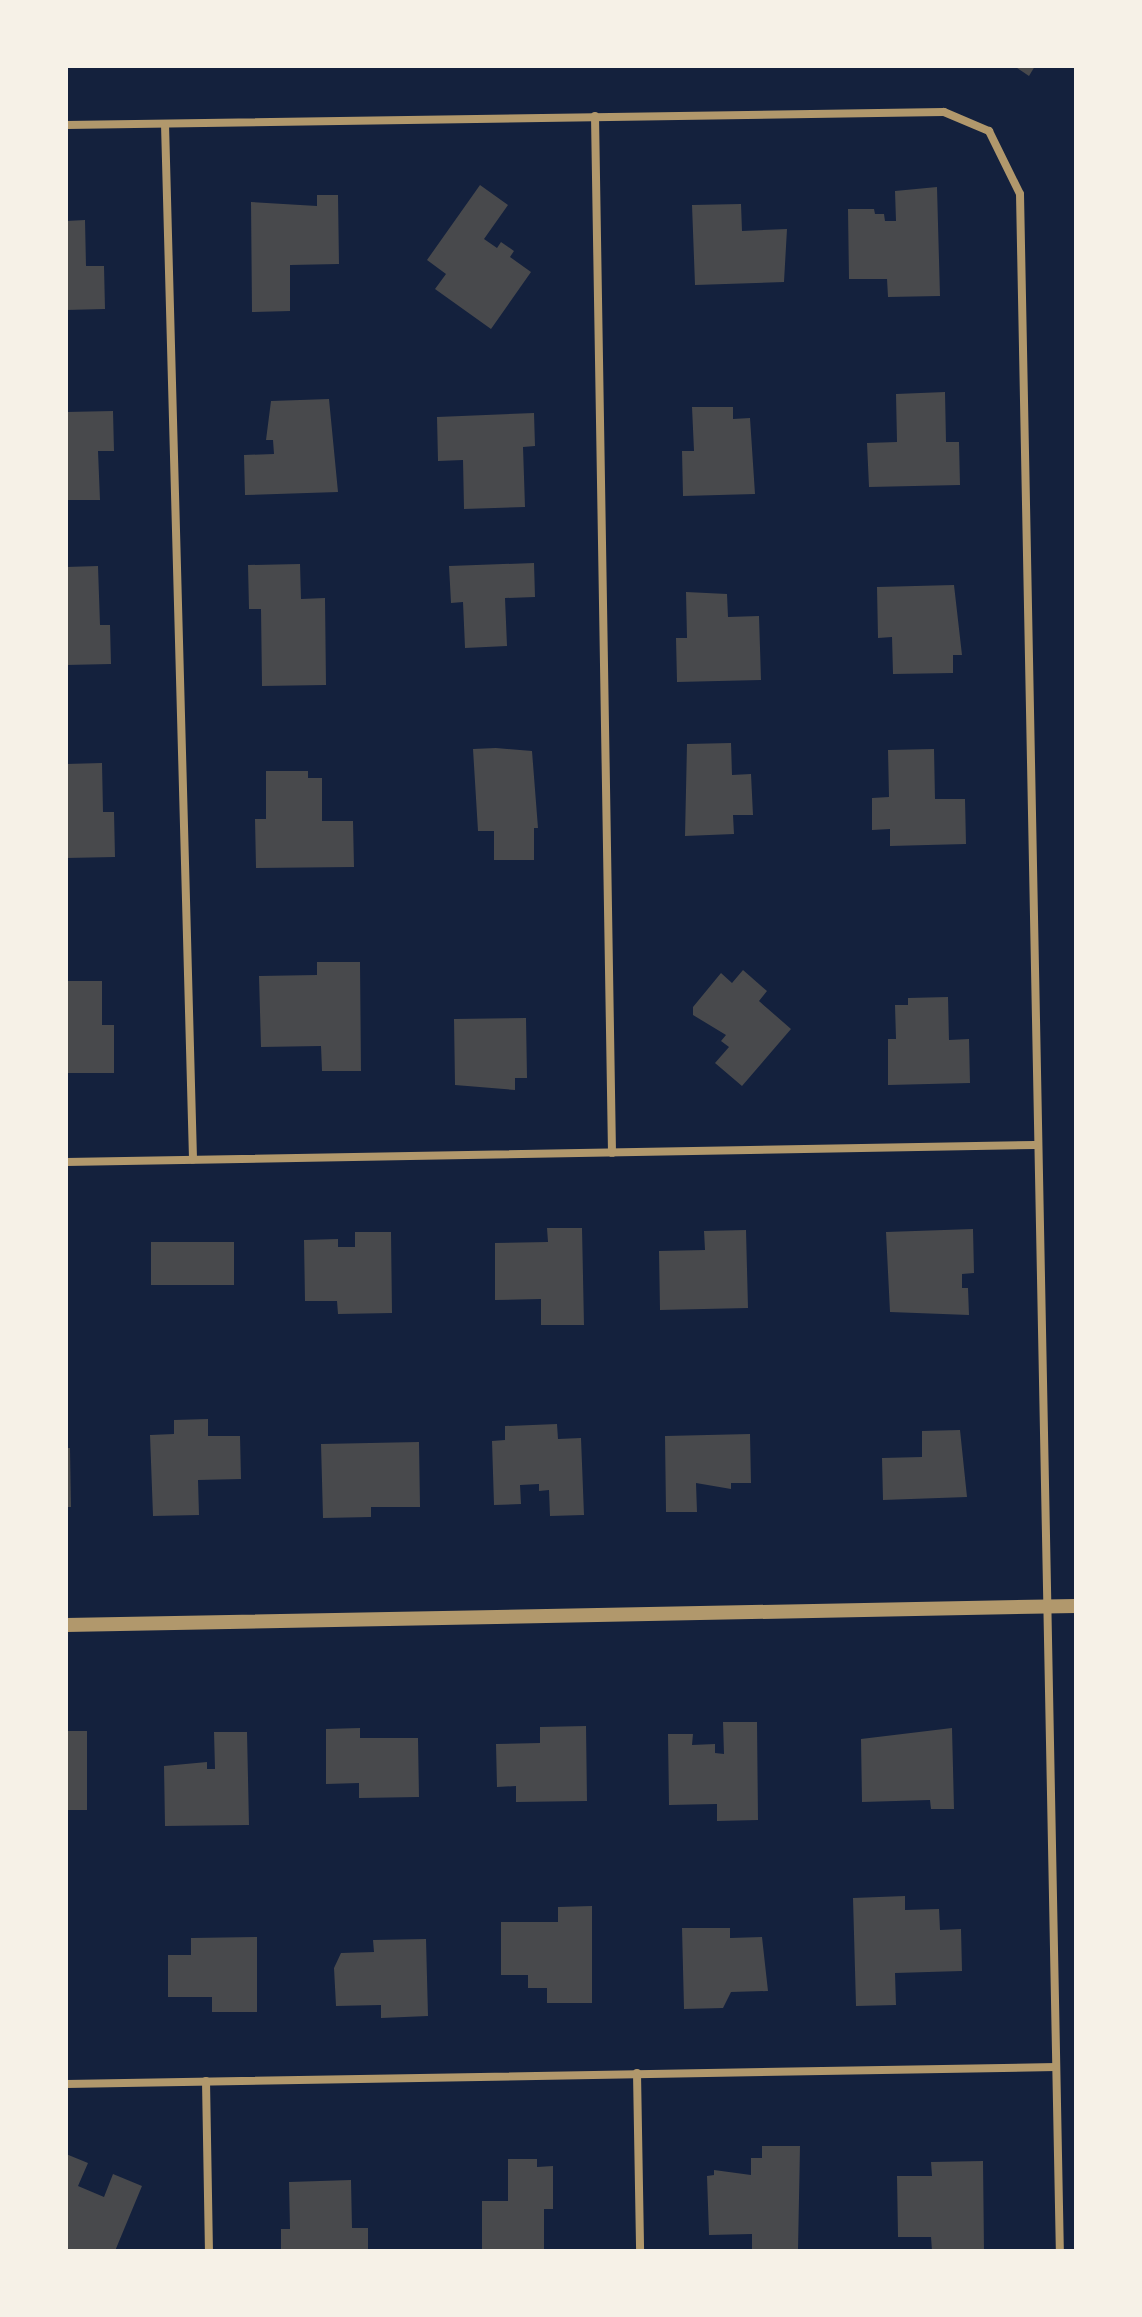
<!DOCTYPE html>
<html>
<head>
<meta charset="utf-8">
<style>
  body { margin:0 }
  #map { position:relative; width:1142px; height:2317px; overflow:hidden; background:#14213d; font-family:"IBM Plex Sans",sans-serif }
  div>[style] { position:absolute }
  [style*='--x'] { left:calc(var(--x)*1px); top:calc(var(--y)*1px); width:calc(var(--w)*1px); rotate:calc(var(--a)*1deg) }
  .building>* { inset:0; background:#48494c; transform-origin:0 0 }
  .minor>* { height:8px; margin:-4px; padding:0 4px; transform-origin:4px; border-radius:4px; background:#b1986c }
  .tertiary>* { height:14px; margin:-7px; padding:0 7px; transform-origin:7px; border-radius:7px; background:#b1986c }
  span { translate:-50% -50%; white-space:nowrap; text-align:center; line-height:1.15; -webkit-text-stroke:8px #f6f1e7; paint-order:stroke }
  .frame { position:absolute; inset:0; border:68px solid #f6f1e7; pointer-events:none }
</style>
</head>
<body>
<div id="map">
  <div class="building">
    <i style="clip-path:polygon(1014px 66px,1035px 66px,1029px 76px)"></i>
    <i style="clip-path:polygon(480px 185px,508px 205px,484px 239px,497px 248px,501px 242px,514px 251px,510px 257px,531px 272px,491px 329px,435px 289px,446px 274px,427px 260px)"></i>
    <i style="clip-path:polygon(937px 187px,940px 296px,888px 297px,887px 279px,849px 279px,848px 209px,874px 209px,875px 214px,884px 214px,885px 221px,896px 221px,895px 191px)"></i>
    <i style="clip-path:polygon(317px 195px,338px 195px,339px 264px,290px 265px,290px 311px,252px 312px,251px 202px,317px 206px)"></i>
    <i style="clip-path:polygon(741px 204px,742px 231px,787px 229px,784px 282px,695px 285px,692px 205px)"></i>
    <i style="clip-path:polygon(85px 220px,86px 266px,104px 266px,105px 309px,66px 310px,66px 221px)"></i>
    <i style="clip-path:polygon(945px 392px,946px 442px,959px 442px,960px 485px,869px 487px,867px 443px,897px 442px,896px 394px)"></i>
    <i style="clip-path:polygon(329px 399px,338px 492px,245px 495px,244px 455px,274px 454px,273px 440px,266px 440px,271px 401px)"></i>
    <i style="clip-path:polygon(692px 407px,733px 407px,733px 419px,750px 418px,755px 494px,683px 496px,682px 451px,694px 451px)"></i>
    <i style="clip-path:polygon(113px 411px,114px 451px,98px 451px,100px 500px,66px 500px,66px 412px)"></i>
    <i style="clip-path:polygon(534px 413px,535px 446px,523px 447px,525px 507px,464px 509px,463px 460px,438px 461px,437px 417px)"></i>
    <i style="clip-path:polygon(534px 563px,535px 597px,505px 598px,507px 646px,465px 648px,463px 602px,451px 603px,449px 566px)"></i>
    <i style="clip-path:polygon(300px 564px,301px 599px,325px 598px,326px 685px,262px 686px,261px 609px,249px 609px,248px 565px)"></i>
    <i style="clip-path:polygon(98px 566px,100px 625px,110px 625px,111px 664px,66px 665px,66px 567px)"></i>
    <i style="clip-path:polygon(954px 585px,962px 655px,953px 655px,953px 673px,893px 674px,892px 637px,878px 638px,877px 587px)"></i>
    <i style="clip-path:polygon(686px 592px,727px 594px,728px 617px,759px 616px,761px 680px,677px 682px,676px 638px,687px 638px)"></i>
    <i style="clip-path:polygon(731px 743px,732px 775px,751px 774px,753px 815px,733px 815px,734px 834px,685px 836px,687px 744px)"></i>
    <i style="clip-path:polygon(496px 748px,532px 751px,538px 828px,534px 828px,534px 860px,494px 860px,494px 831px,478px 831px,473px 749px)"></i>
    <i style="clip-path:polygon(934px 749px,935px 799px,965px 799px,966px 844px,890px 846px,890px 829px,872px 830px,872px 798px,889px 797px,888px 750px)"></i>
    <i style="clip-path:polygon(102px 763px,103px 812px,114px 812px,115px 857px,66px 858px,66px 764px)"></i>
    <i style="clip-path:polygon(266px 771px,308px 771px,308px 778px,322px 778px,322px 821px,353px 821px,354px 867px,256px 868px,255px 819px,266px 819px)"></i>
    <i style="clip-path:polygon(317px 962px,360px 962px,361px 1071px,322px 1071px,321px 1046px,261px 1047px,259px 976px,317px 975px)"></i>
    <i style="clip-path:polygon(743px 970px,767px 991px,759px 1001px,791px 1029px,742px 1086px,715px 1063px,729px 1047px,721px 1041px,726px 1035px,693px 1015px,693px 1007px,721px 973px,732px 983px)"></i>
    <i style="clip-path:polygon(66px 981px,102px 981px,102px 1025px,114px 1025px,114px 1073px,66px 1073px)"></i>
    <i style="clip-path:polygon(948px 997px,949px 1040px,969px 1039px,970px 1083px,888px 1085px,888px 1039px,896px 1039px,895px 1005px,908px 1005px,908px 998px)"></i>
    <i style="clip-path:polygon(526px 1018px,527px 1078px,515px 1078px,515px 1090px,455px 1085px,454px 1019px)"></i>
    <i style="clip-path:polygon(547px 1228px,582px 1228px,584px 1325px,541px 1325px,541px 1299px,495px 1300px,495px 1243px,548px 1242px)"></i>
    <i style="clip-path:polygon(973px 1229px,974px 1273px,962px 1274px,962px 1288px,968px 1288px,969px 1315px,890px 1312px,886px 1232px)"></i>
    <i style="clip-path:polygon(746px 1230px,748px 1308px,660px 1310px,659px 1251px,705px 1250px,704px 1231px)"></i>
    <i style="clip-path:polygon(355px 1232px,391px 1232px,392px 1313px,338px 1314px,337px 1301px,305px 1301px,304px 1240px,338px 1239px,338px 1247px,355px 1247px)"></i>
    <i style="left:151px;top:1242px;width:83px;height:43px"></i>
    <i style="clip-path:polygon(208px 1419px,208px 1436px,240px 1436px,241px 1479px,198px 1480px,199px 1515px,153px 1516px,150px 1435px,174px 1434px,174px 1420px)"></i>
    <i style="clip-path:polygon(557px 1424px,558px 1439px,581px 1438px,584px 1515px,550px 1516px,549px 1490px,539px 1491px,539px 1484px,520px 1485px,521px 1504px,494px 1505px,492px 1441px,505px 1440px,505px 1426px)"></i>
    <i style="clip-path:polygon(960px 1430px,967px 1497px,883px 1500px,882px 1458px,922px 1457px,922px 1431px)"></i>
    <i style="clip-path:polygon(750px 1434px,751px 1483px,731px 1483px,731px 1489px,696px 1483px,697px 1512px,666px 1512px,665px 1436px)"></i>
    <i style="clip-path:polygon(419px 1442px,420px 1507px,371px 1507px,371px 1517px,323px 1518px,321px 1444px)"></i>
    <i style="clip-path:polygon(66px 1448px,70px 1448px,71px 1507px,66px 1507px)"></i>
    <i style="clip-path:polygon(723px 1722px,757px 1722px,758px 1820px,717px 1821px,717px 1804px,669px 1805px,668px 1734px,693px 1734px,692px 1745px,715px 1744px,715px 1753px,724px 1754px)"></i>
    <i style="clip-path:polygon(586px 1726px,587px 1801px,516px 1802px,516px 1786px,497px 1787px,496px 1744px,540px 1743px,540px 1727px)"></i>
    <i style="clip-path:polygon(360px 1728px,360px 1738px,418px 1738px,419px 1797px,359px 1798px,359px 1783px,326px 1784px,326px 1729px)"></i>
    <i style="clip-path:polygon(952px 1728px,954px 1809px,931px 1809px,930px 1800px,862px 1802px,861px 1739px)"></i>
    <i style="left:66px;top:1731px;width:21px;height:79px"></i>
    <i style="clip-path:polygon(214px 1732px,247px 1732px,249px 1825px,165px 1826px,164px 1766px,207px 1762px,207px 1769px,215px 1769px)"></i>
    <i style="clip-path:polygon(905px 1896px,905px 1910px,939px 1909px,940px 1930px,961px 1929px,962px 1971px,895px 1973px,896px 2005px,856px 2006px,853px 1898px)"></i>
    <i style="clip-path:polygon(592px 1906px,592px 2003px,547px 2003px,547px 1988px,528px 1988px,528px 1975px,501px 1975px,501px 1922px,558px 1922px,558px 1907px)"></i>
    <i style="clip-path:polygon(682px 1928px,730px 1928px,730px 1938px,762px 1937px,768px 1991px,731px 1992px,723px 2008px,684px 2009px)"></i>
    <i style="clip-path:polygon(257px 1937px,257px 2012px,212px 2012px,212px 1997px,168px 1997px,168px 1955px,191px 1955px,191px 1938px)"></i>
    <i style="clip-path:polygon(426px 1939px,428px 2016px,381px 2018px,381px 2005px,336px 2006px,334px 1968px,341px 1953px,374px 1952px,373px 1940px)"></i>
    <i style="clip-path:polygon(762px 2146px,800px 2146px,798px 2250px,752px 2251px,752px 2234px,709px 2235px,707px 2176px,714px 2175px,714px 2170px,751px 2175px,751px 2158px,762px 2158px)"></i>
    <i style="clip-path:polygon(66px 2154px,88px 2163px,78px 2186px,104px 2197px,113px 2174px,142px 2186px,115px 2251px,66px 2251px)"></i>
    <i style="clip-path:polygon(508px 2159px,537px 2159px,537px 2167px,553px 2166px,553px 2209px,544px 2209px,544px 2251px,482px 2251px,482px 2201px,508px 2201px)"></i>
    <i style="clip-path:polygon(983px 2161px,984px 2251px,932px 2251px,931px 2237px,898px 2237px,897px 2176px,932px 2176px,931px 2162px)"></i>
    <i style="clip-path:polygon(351px 2180px,352px 2228px,368px 2228px,368px 2251px,281px 2251px,281px 2229px,290px 2229px,289px 2182px)"></i>
  </div>
  <div class="minor">
    <i style="--x:595;--y:116;--w:1037;--a:89.06"></i>
    <i style="--x:165;--y:124;--w:1036;--a:88.45"></i>
    <i style="--x:66;--y:125;--w:878;--a:-0.85"></i>
    <i style="--x:944;--y:112;--w:49;--a:22.9"></i>
    <i style="--x:989;--y:131;--w:70;--a:63.8"></i>
    <i style="--x:1020;--y:194;--w:2057;--a:88.89"></i>
    <i style="--x:66;--y:1162;--w:969;--a:-1.01"></i>
    <i style="--x:637;--y:2073;--w:178;--a:89"></i>
    <i style="--x:206;--y:2081;--w:170;--a:89"></i>
    <i style="--x:66;--y:2084;--w:990;--a:-0.98"></i>
  </div>
  <div class="tertiary">
    <i style="--x:66;--y:1625;--w:1010;--a:-1.08"></i>
  </div>
  <div class="frame"></div>
</div>
</body>
</html>
